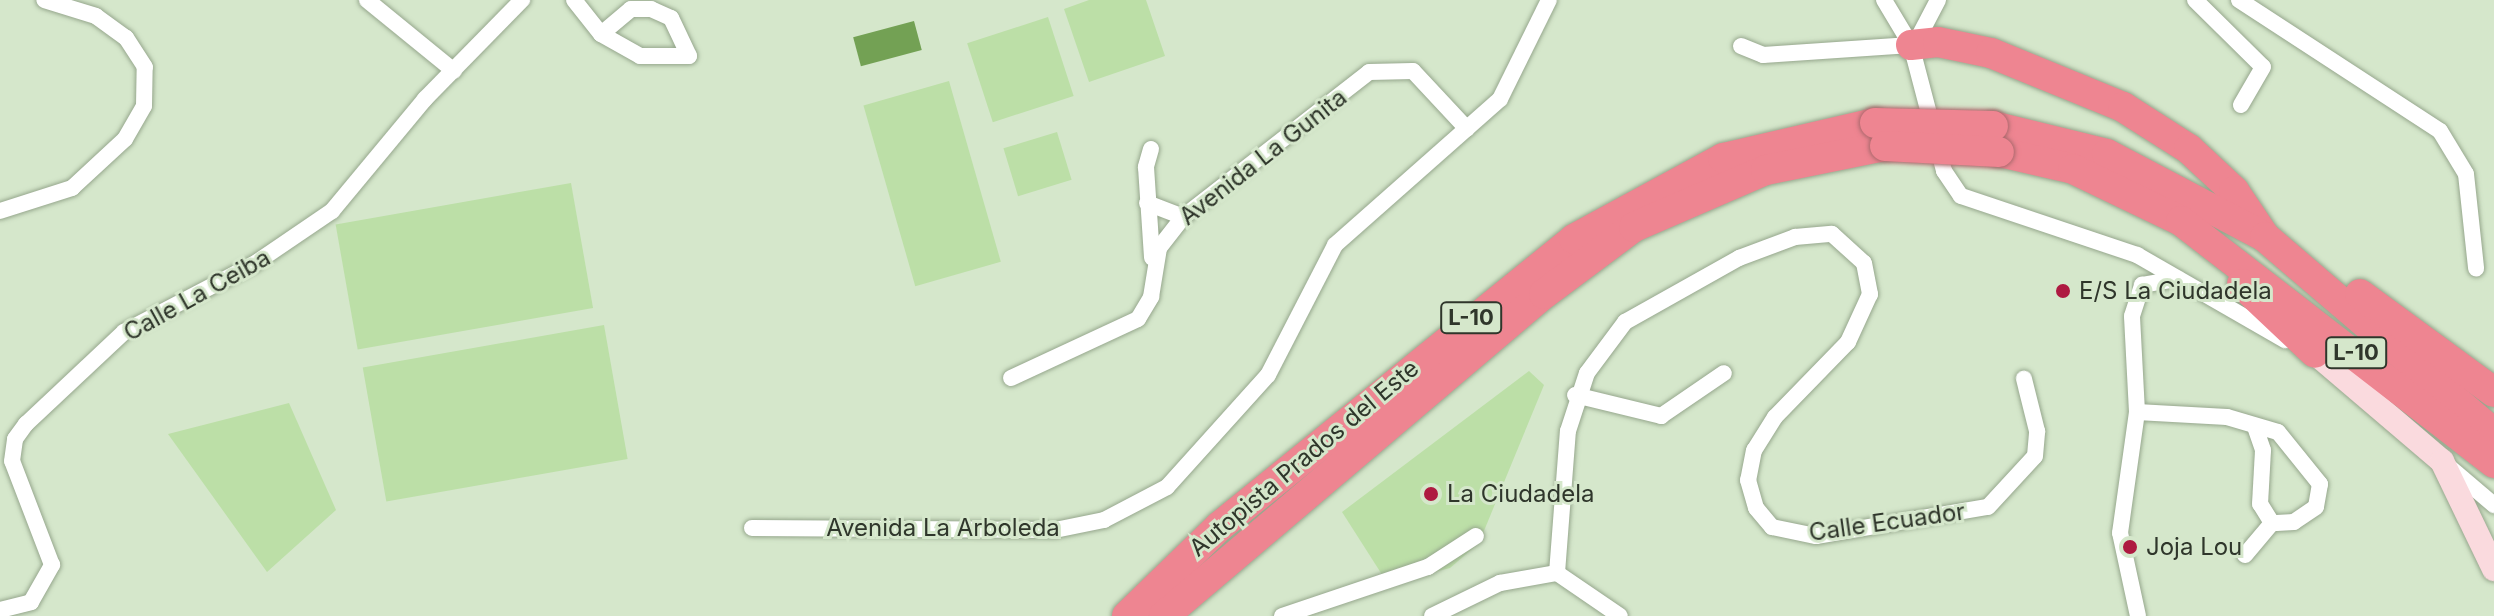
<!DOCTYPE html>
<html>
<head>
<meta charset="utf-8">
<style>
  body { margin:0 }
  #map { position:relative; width:2494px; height:616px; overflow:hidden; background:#d5e7cb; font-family:Inter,sans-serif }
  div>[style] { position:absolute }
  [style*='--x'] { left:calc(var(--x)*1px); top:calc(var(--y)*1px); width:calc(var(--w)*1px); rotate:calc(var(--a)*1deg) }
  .green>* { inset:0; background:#bcdfa7; transform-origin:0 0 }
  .water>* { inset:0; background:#73a154; transform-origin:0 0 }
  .roads { filter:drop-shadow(0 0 2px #96a78d) drop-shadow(0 0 2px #96a78d) }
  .minor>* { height:16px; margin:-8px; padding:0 8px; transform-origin:8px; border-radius:8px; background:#fff }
  .secondary>* { height:24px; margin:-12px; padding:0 12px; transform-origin:12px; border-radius:12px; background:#fadade }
  .motorway>* { height:30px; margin:-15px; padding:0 15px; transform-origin:15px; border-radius:15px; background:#ee8591 }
  .bridges { filter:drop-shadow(0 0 2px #ab696d) drop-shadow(0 0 2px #ab696d) }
  .motorway-bridge>* { height:30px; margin:-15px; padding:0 15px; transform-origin:15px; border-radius:15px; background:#ee8591 }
  .dots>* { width:22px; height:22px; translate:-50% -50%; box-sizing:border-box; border:4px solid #d5e7cb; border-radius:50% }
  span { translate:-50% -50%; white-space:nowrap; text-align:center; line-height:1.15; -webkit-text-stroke:6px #d5e7cb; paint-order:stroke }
  .shield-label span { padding:2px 6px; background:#d5e7cb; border:2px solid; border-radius:6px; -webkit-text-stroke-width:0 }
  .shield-label { font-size:22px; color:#2f362b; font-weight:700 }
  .street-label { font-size:24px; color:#2f362b }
  .poi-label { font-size:24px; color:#2f362b }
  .left { translate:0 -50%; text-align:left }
</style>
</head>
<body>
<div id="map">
  <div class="green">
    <i style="clip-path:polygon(1089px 0,1146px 0,1165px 56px,1089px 82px,1064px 9px)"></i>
    <i style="left:1048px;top:17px;width:83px;height:85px;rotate:72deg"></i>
    <i style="left:949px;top:81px;width:188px;height:89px;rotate:74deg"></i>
    <i style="left:1057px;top:132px;width:50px;height:56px;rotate:73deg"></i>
    <i style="left:571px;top:183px;width:127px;height:239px;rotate:80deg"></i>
    <i style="left:604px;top:325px;width:136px;height:245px;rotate:80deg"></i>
    <i style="clip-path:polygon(1529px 371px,1544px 385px,1479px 543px,1450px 568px,1388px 584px,1342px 512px)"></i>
    <i style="clip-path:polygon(289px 403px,336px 510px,267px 572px,168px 434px)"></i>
  </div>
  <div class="water">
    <i style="left:914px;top:21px;width:30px;height:63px;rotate:75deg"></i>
  </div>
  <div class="roads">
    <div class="minor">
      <i style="--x:367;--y:0;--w:112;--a:39.2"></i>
      <i style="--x:574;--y:0;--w:43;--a:51.5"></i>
      <i style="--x:601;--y:34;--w:45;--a:29.4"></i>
      <i style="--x:640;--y:56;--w:49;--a:0"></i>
      <i style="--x:689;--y:56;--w:42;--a:-115.3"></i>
      <i style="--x:671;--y:18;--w:22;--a:-156"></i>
      <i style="--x:651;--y:9;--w:20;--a:180"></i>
      <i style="--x:631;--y:9;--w:39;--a:140"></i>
      <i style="--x:1884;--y:0;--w:52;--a:59"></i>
      <i style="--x:1911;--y:45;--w:130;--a:75.3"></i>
      <i style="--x:1944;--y:171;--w:30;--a:56"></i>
      <i style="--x:1961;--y:196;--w:186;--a:18.5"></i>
      <i style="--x:2137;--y:255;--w:171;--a:29.9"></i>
      <i style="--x:2195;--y:0;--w:95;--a:44.6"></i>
      <i style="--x:2263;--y:67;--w:44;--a:120.1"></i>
      <i style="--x:2239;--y:0;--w:240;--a:33.1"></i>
      <i style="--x:2440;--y:131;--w:50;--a:58.8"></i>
      <i style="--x:2466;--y:174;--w:95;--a:83.9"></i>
      <i style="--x:1915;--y:44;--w:50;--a:-62.4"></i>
      <i style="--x:1741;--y:46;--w:24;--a:22"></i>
      <i style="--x:1763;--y:55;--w:148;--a:-3.9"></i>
      <i style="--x:1151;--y:149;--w:19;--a:106"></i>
      <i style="--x:1146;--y:167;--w:91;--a:86.2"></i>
      <i style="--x:1147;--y:203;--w:39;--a:21"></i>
      <i style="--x:0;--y:211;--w:76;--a:-17.7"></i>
      <i style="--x:72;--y:188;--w:72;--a:-42.8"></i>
      <i style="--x:125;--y:139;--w:38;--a:-60"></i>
      <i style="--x:144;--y:106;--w:39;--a:-89"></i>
      <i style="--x:145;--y:67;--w:35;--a:-123"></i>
      <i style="--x:126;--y:38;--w:37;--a:-144"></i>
      <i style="--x:96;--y:16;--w:54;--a:-162.9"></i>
      <i style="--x:1011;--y:378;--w:140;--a:-24.9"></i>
      <i style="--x:1138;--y:319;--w:26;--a:-59"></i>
      <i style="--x:1151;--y:297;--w:50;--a:-80.7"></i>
      <i style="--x:1159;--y:248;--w:39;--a:-52"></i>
      <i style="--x:1183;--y:217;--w:236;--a:-37.9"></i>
      <i style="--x:1369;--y:72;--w:44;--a:-1.3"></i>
      <i style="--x:1413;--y:71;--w:79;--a:47"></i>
      <i style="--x:1575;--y:395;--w:89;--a:13.7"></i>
      <i style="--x:1661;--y:416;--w:76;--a:-34.3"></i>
      <i style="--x:2137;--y:412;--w:90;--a:3.2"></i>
      <i style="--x:2227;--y:417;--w:53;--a:16.4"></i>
      <i style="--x:2278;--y:432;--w:67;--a:51.1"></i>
      <i style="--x:2320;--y:484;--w:23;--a:100"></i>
      <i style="--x:2316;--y:507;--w:27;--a:146"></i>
      <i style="--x:2294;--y:522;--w:22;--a:177"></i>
      <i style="--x:2272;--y:523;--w:22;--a:-122"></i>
      <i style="--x:2260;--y:504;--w:54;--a:-86.8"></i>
      <i style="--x:2263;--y:450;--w:24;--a:-109"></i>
      <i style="--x:2447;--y:465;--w:62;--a:40.4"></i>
      <i style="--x:752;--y:528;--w:303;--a:0.4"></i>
      <i style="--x:1055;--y:530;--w:50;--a:-11.5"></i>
      <i style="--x:1104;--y:520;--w:71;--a:-27.6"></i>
      <i style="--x:1167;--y:487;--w:151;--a:-48"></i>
      <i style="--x:1268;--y:375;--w:146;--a:-62.7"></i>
      <i style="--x:1335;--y:245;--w:220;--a:-41.5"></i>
      <i style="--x:1500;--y:99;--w:110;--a:-63.7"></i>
      <i style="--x:2245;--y:555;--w:42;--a:-49.8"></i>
      <i style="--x:1557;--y:573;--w:142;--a:-85.6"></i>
      <i style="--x:1568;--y:431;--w:61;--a:-71.9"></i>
      <i style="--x:1587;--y:373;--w:64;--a:-53.3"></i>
      <i style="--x:1625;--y:322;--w:131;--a:-29.3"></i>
      <i style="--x:1739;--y:258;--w:60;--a:-20.6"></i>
      <i style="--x:1795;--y:237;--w:37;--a:-5"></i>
      <i style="--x:1832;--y:234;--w:43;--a:42.2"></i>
      <i style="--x:1864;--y:263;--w:32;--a:79"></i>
      <i style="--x:1870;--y:294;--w:53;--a:114.6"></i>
      <i style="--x:1848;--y:342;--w:105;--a:134.2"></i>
      <i style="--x:1775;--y:417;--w:39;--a:122"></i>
      <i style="--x:1754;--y:450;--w:31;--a:101"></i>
      <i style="--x:1748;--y:480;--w:29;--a:74"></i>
      <i style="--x:1756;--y:508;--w:25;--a:50"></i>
      <i style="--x:1772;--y:527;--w:45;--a:11.6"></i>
      <i style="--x:1816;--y:536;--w:174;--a:-9.6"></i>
      <i style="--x:1988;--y:507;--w:69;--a:-47.3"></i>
      <i style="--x:2035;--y:456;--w:25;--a:-85"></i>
      <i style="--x:2037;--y:431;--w:54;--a:-104"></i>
      <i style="--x:0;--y:610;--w:32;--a:-14"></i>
      <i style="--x:31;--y:602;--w:43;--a:-60.4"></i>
      <i style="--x:52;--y:565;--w:111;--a:-111"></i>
      <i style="--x:12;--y:461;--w:22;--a:-82"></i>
      <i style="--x:15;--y:439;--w:19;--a:-54"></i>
      <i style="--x:26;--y:424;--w:134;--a:-43.2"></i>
      <i style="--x:124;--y:332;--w:147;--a:-27.6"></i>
      <i style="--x:254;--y:264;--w:94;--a:-34.2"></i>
      <i style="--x:332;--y:211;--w:146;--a:-50.3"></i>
      <i style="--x:425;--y:99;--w:139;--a:-45.6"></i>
      <i style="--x:1282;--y:616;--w:154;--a:-18.6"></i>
      <i style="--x:1428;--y:567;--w:57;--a:-32.9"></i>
      <i style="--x:1432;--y:616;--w:76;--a:-25.9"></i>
      <i style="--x:1500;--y:583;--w:58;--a:-10"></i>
      <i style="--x:1557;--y:573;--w:76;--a:34.3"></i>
      <i style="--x:2138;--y:616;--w:85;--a:-102.2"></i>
      <i style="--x:2120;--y:533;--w:122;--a:-82"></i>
      <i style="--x:2137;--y:412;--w:96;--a:-93"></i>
      <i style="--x:2132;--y:316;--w:33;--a:-72"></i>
      <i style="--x:2142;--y:285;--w:36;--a:-10"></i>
    </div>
    <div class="secondary">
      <i style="--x:2315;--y:353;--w:167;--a:40.4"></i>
      <i style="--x:2442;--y:461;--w:120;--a:64.3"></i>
    </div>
    <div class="motorway">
      <i style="--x:1911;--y:45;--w:27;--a:-6"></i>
      <i style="--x:1938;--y:42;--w:54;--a:11.7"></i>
      <i style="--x:1991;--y:53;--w:143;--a:22.2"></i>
      <i style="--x:2123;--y:107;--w:78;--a:32.5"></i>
      <i style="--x:2189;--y:149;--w:62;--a:43"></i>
      <i style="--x:2234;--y:191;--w:55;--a:56"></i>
      <i style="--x:1993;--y:126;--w:117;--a:13.8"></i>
      <i style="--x:2107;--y:154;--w:178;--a:27.7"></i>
      <i style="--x:2265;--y:237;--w:301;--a:40.6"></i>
      <i style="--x:1999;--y:152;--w:76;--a:12.9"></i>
      <i style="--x:2073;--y:169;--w:120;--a:25.7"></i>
      <i style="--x:2181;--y:221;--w:396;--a:37.7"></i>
      <i style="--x:2242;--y:284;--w:100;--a:43.4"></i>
      <i style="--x:2360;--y:294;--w:166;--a:36.2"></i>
      <i style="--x:1127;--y:616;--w:129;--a:-44.1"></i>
      <i style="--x:1220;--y:526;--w:456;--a:-39"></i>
      <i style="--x:1574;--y:239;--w:170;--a:-28.5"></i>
      <i style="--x:1723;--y:158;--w:156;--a:-13"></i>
      <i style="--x:1164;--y:616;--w:498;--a:-40.3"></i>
      <i style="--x:1544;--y:294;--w:112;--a:-36.7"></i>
      <i style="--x:1634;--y:227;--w:144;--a:-23.4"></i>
      <i style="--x:1766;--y:170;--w:121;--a:-11.4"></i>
    </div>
  </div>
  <div class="bridges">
    <div class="motorway-bridge">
      <i style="--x:1875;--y:123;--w:118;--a:1.5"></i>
      <i style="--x:1885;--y:146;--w:114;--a:3"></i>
    </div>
  </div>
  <div class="dots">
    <i style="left:2063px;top:291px;background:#ae1a41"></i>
    <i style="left:1431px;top:494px;background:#ae1a41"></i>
    <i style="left:2130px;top:547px;background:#ae1a41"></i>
  </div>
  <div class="shield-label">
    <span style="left:1471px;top:318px">L-10</span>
    <span style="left:2356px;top:353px">L-10</span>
  </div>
  <div class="street-label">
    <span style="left:1263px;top:157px;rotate:-38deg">Avenida La Gunita</span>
    <span style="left:197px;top:295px;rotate:-29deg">Calle La Ceiba</span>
    <span style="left:1304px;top:458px;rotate:-40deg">Autopista Prados del Este</span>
    <span style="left:1887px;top:522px;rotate:-8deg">Calle Ecuador</span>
    <span style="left:943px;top:528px">Avenida La Arboleda</span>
  </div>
  <div class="poi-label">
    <span class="left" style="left:2079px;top:291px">E/S La Ciudadela</span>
    <span class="left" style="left:1447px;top:494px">La Ciudadela</span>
    <span class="left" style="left:2146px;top:547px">Joja Lou</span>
  </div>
</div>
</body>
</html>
